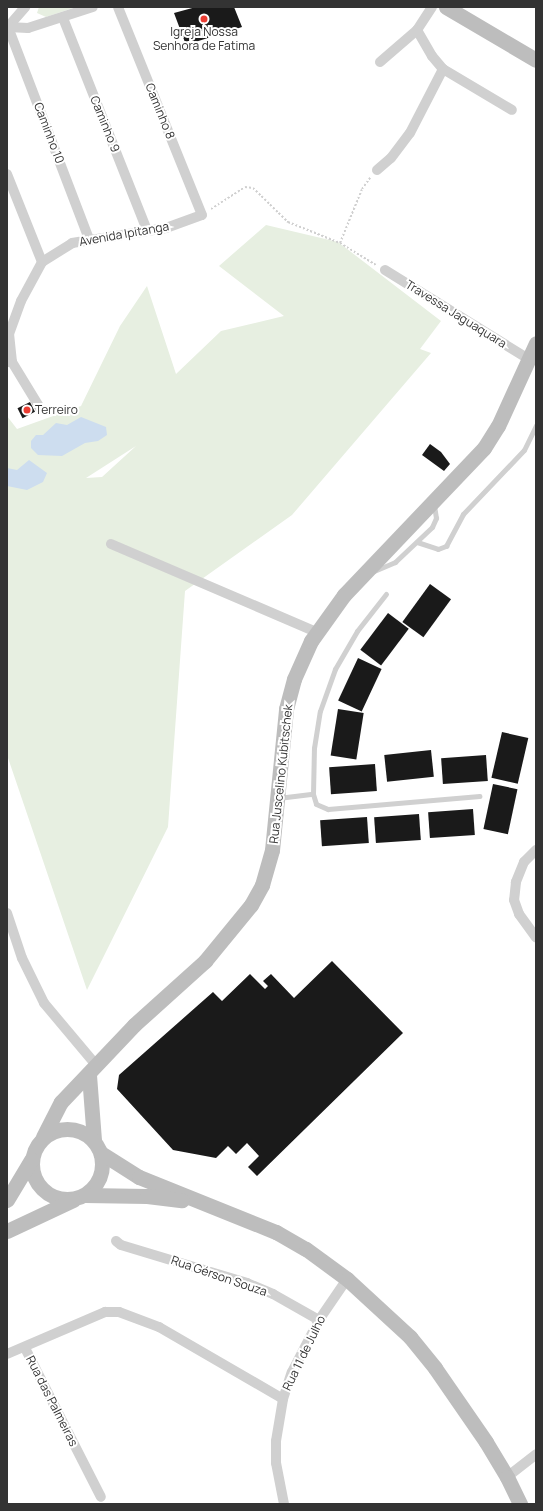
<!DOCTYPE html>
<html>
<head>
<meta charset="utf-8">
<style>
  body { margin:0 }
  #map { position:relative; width:543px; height:1511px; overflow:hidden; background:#fff; font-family:Manrope,sans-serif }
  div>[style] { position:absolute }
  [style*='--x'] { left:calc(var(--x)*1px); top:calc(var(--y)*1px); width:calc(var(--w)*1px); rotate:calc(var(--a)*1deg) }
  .green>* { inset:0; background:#e7efe1 }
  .water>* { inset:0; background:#cdddef }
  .building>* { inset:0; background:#1a1a1a; transform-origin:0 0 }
  .path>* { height:2px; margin-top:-1px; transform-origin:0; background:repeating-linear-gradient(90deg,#d0d0d0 0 2px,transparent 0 4px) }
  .service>* { height:5px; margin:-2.5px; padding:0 2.5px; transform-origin:2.5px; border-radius:2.5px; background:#d0d0d0 }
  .minor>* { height:10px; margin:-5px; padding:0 5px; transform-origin:5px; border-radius:5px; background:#d0d0d0 }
  .secondary>* { height:15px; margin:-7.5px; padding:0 7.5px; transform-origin:7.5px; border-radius:7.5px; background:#bdbdbd }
  .secondary>.ring { margin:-7.5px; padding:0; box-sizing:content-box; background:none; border:15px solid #bdbdbd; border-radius:50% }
  .dots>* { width:11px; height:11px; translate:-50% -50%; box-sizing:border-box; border:2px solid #fff; border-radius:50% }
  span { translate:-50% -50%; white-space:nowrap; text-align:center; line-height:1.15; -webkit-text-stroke:4px #fff; paint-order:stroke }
  .poi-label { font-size:12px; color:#333 }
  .left { translate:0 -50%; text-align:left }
  .street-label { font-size:12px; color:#333 }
  .frame { position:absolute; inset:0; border:8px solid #333; pointer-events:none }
</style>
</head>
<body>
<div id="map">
  <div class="green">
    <i style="clip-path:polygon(39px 7px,76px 7px,46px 17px,37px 13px)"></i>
    <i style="clip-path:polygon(evenodd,266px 225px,338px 242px,441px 321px,420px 349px,431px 353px,292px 515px,185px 591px,168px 827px,87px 990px,7px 755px,7px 416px,17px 429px,81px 406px,120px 326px,147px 286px,176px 374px,221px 331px,284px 316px,219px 266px,266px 225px,136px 446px,102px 477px,86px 478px,136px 446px)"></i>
  </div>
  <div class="water">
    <i style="clip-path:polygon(81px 417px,106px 427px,107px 435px,98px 441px,85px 443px,62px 456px,38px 455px,31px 448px,31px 441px,36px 435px,43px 435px,56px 423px,67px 425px)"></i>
    <i style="clip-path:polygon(29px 460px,47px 473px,43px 482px,27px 490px,7px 486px,7px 468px,17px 470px)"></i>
  </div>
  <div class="building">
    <i style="clip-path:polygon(196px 7px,234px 7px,242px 27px,186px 45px,174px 13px)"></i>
    <i style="left:30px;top:402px;width:11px;height:14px;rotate:63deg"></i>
    <i style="clip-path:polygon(430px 444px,441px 452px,450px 464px,444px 471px,422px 455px)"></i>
    <i style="left:430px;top:584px;width:26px;height:47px;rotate:36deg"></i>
    <i style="left:388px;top:613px;width:26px;height:46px;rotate:37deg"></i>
    <i style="left:358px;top:658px;width:26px;height:47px;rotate:25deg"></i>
    <i style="left:338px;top:709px;width:26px;height:47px;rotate:9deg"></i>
    <i style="left:502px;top:732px;width:27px;height:47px;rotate:13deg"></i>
    <i style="left:431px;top:750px;width:27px;height:47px;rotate:84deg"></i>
    <i style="left:486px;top:755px;width:26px;height:45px;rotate:86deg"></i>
    <i style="left:375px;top:764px;width:27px;height:46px;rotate:86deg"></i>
    <i style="left:493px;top:784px;width:25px;height:46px;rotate:12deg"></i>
    <i style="left:473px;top:809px;width:26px;height:45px;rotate:86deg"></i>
    <i style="left:419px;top:814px;width:26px;height:45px;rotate:86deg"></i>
    <i style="left:367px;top:817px;width:26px;height:47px;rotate:86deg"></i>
    <i style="clip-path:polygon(332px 961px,403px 1033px,257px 1176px,248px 1167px,259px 1156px,247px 1143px,236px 1154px,228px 1146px,216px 1158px,173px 1150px,117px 1089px,119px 1075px,213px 992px,222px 1001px,250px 974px,265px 989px,268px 986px,263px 981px,271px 974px,294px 998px)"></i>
  </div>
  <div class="path">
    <i style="--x:211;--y:209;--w:40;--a:-32.9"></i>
    <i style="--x:245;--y:187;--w:8;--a:7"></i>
    <i style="--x:253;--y:188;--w:49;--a:44.2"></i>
    <i style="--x:288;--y:222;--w:56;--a:22"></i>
    <i style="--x:340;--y:243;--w:42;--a:31.4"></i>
    <i style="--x:340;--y:243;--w:58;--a:-67.8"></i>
    <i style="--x:362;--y:189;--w:14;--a:-54"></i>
  </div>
  <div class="service">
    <i style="--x:417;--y:542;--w:22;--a:18"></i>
    <i style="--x:438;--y:549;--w:9;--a:-21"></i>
    <i style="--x:446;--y:546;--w:36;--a:-62"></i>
    <i style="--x:463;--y:514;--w:88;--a:-46.4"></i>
    <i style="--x:524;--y:450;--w:28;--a:-64"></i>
    <i style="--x:374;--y:571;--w:23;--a:-23"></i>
    <i style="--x:395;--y:562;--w:51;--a:-43.4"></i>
    <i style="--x:432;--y:527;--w:10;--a:-66"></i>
    <i style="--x:436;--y:518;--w:12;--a:-99"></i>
    <i style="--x:313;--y:794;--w:10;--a:73"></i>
    <i style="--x:316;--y:804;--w:13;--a:23"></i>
    <i style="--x:328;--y:809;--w:152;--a:-4.9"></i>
    <i style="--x:278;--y:798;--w:35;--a:-7"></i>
    <i style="--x:313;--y:794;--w:46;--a:-88.8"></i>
    <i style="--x:314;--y:748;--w:37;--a:-81"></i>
    <i style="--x:320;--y:711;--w:45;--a:-70.3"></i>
    <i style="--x:335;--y:669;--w:44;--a:-59.9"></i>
    <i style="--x:357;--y:631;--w:47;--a:-51.9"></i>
  </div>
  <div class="minor">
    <i style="--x:432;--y:7;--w:27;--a:123"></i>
    <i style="--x:417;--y:30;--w:30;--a:60"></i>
    <i style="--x:432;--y:56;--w:17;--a:50"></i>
    <i style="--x:443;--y:69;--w:80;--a:30.7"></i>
    <i style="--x:63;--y:18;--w:228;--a:68.4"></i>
    <i style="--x:7;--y:28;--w:28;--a:-49"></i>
    <i style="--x:380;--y:62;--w:49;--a:-40.9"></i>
    <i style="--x:377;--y:170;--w:18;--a:-41"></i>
    <i style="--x:391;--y:158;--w:31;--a:-53"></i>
    <i style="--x:410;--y:133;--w:72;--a:-62.7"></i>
    <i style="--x:7;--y:174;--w:95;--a:68.3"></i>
    <i style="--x:89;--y:239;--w:227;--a:-110.9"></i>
    <i style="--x:8;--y:27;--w:20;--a:3"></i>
    <i style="--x:28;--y:28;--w:68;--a:-17.9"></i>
    <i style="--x:385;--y:270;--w:167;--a:31.8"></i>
    <i style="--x:7;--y:362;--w:5;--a:0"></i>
    <i style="--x:12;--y:362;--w:28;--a:-96"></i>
    <i style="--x:9;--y:334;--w:35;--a:-70"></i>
    <i style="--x:21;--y:301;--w:44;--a:-61.7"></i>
    <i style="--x:42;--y:262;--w:36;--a:-32"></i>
    <i style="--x:72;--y:243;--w:95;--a:-9.1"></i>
    <i style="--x:166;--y:228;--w:38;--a:-20"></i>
    <i style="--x:202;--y:215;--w:224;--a:-112"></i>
    <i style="--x:12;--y:362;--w:54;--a:58.7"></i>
    <i style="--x:111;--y:544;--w:223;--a:23.2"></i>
    <i style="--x:536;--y:850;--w:17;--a:135"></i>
    <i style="--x:524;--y:862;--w:22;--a:112"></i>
    <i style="--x:516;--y:882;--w:18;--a:96"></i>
    <i style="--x:514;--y:900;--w:15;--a:70"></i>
    <i style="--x:519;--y:914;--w:29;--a:54"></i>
    <i style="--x:7;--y:913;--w:47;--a:71.6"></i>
    <i style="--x:22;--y:958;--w:50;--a:63.9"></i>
    <i style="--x:44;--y:1003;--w:81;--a:50"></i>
    <i style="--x:116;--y:1241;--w:6;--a:39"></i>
    <i style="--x:121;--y:1245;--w:132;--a:16.8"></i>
    <i style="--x:247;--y:1283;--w:28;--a:23"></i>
    <i style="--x:273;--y:1294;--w:53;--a:29.5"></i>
    <i style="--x:25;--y:1348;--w:167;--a:63"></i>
    <i style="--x:7;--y:1354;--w:107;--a:-23.2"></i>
    <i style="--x:105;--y:1312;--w:14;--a:0"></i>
    <i style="--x:119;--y:1312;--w:43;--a:20.6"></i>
    <i style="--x:159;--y:1327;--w:143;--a:30.1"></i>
    <i style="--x:507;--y:1477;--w:37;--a:-38"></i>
    <i style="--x:284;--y:1504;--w:42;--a:-101"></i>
    <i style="--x:276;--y:1463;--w:22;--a:-90"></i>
    <i style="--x:276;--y:1441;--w:43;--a:-80.5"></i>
    <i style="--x:283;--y:1399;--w:28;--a:-72"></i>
    <i style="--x:292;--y:1372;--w:59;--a:-62.6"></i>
    <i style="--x:319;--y:1320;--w:50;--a:-55.7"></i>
  </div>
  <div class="secondary">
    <i style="--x:446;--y:7;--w:104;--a:30.5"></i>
    <i style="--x:89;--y:1075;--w:65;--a:85.6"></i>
    <i class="ring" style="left:32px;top:1129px;width:55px;height:55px"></i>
    <i style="--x:43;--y:1137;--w:39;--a:-63"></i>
    <i style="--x:61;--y:1102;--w:106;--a:-46.5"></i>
    <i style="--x:134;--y:1025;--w:96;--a:-42"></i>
    <i style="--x:205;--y:961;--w:72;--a:-50.6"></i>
    <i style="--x:251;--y:905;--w:23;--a:-61"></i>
    <i style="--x:262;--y:885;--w:36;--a:-74"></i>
    <i style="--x:272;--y:850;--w:142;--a:-84.3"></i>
    <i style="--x:286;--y:709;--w:31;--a:-75"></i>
    <i style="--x:294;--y:679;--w:42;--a:-65.9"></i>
    <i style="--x:311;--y:641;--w:57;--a:-54.3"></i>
    <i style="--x:344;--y:595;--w:203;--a:-46.4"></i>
    <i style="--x:484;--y:448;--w:26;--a:-58"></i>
    <i style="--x:498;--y:426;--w:91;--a:-65.4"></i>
    <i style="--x:101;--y:1153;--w:45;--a:32.3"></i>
    <i style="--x:139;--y:1177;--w:148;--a:21.9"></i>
    <i style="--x:276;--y:1232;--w:34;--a:30"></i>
    <i style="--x:306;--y:1249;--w:51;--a:36.2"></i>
    <i style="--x:347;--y:1279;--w:86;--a:42.6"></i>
    <i style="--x:410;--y:1337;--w:40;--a:51"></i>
    <i style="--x:435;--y:1368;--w:90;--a:55.4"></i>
    <i style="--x:486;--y:1442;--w:41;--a:59"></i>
    <i style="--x:507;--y:1477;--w:30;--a:64"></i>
    <i style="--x:85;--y:1195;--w:62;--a:0.9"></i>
    <i style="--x:147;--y:1196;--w:35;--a:7"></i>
    <i style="--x:7;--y:1200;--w:47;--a:-59"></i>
    <i style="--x:7;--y:1231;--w:73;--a:-25.2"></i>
  </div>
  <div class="dots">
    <i style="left:204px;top:19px;background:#eb3d33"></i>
    <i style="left:27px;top:410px;background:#eb3d33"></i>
  </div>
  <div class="poi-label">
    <span style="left:204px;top:39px">Igreja Nossa<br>Senhora de Fatima</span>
    <span class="left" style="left:35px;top:410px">Terreiro</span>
  </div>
  <div class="street-label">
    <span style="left:160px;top:111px;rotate:68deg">Caminho 8</span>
    <span style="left:105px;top:124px;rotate:68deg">Caminho 9</span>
    <span style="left:49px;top:133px;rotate:69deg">Caminho 10</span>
    <span style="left:124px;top:234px;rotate:-10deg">Avenida Ipitanga</span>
    <span style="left:456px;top:314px;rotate:32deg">Travessa Jaguaquara</span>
    <span style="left:281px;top:774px;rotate:-84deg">Rua Juscelino Kubitschek</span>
    <span style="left:219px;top:1276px;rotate:19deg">Rua Gérson Souza</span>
    <span style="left:304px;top:1353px;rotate:-64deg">Rua 11 de Julho</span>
    <span style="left:52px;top:1401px;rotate:63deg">Rua das Palmeiras</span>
  </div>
  <div class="frame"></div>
</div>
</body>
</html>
